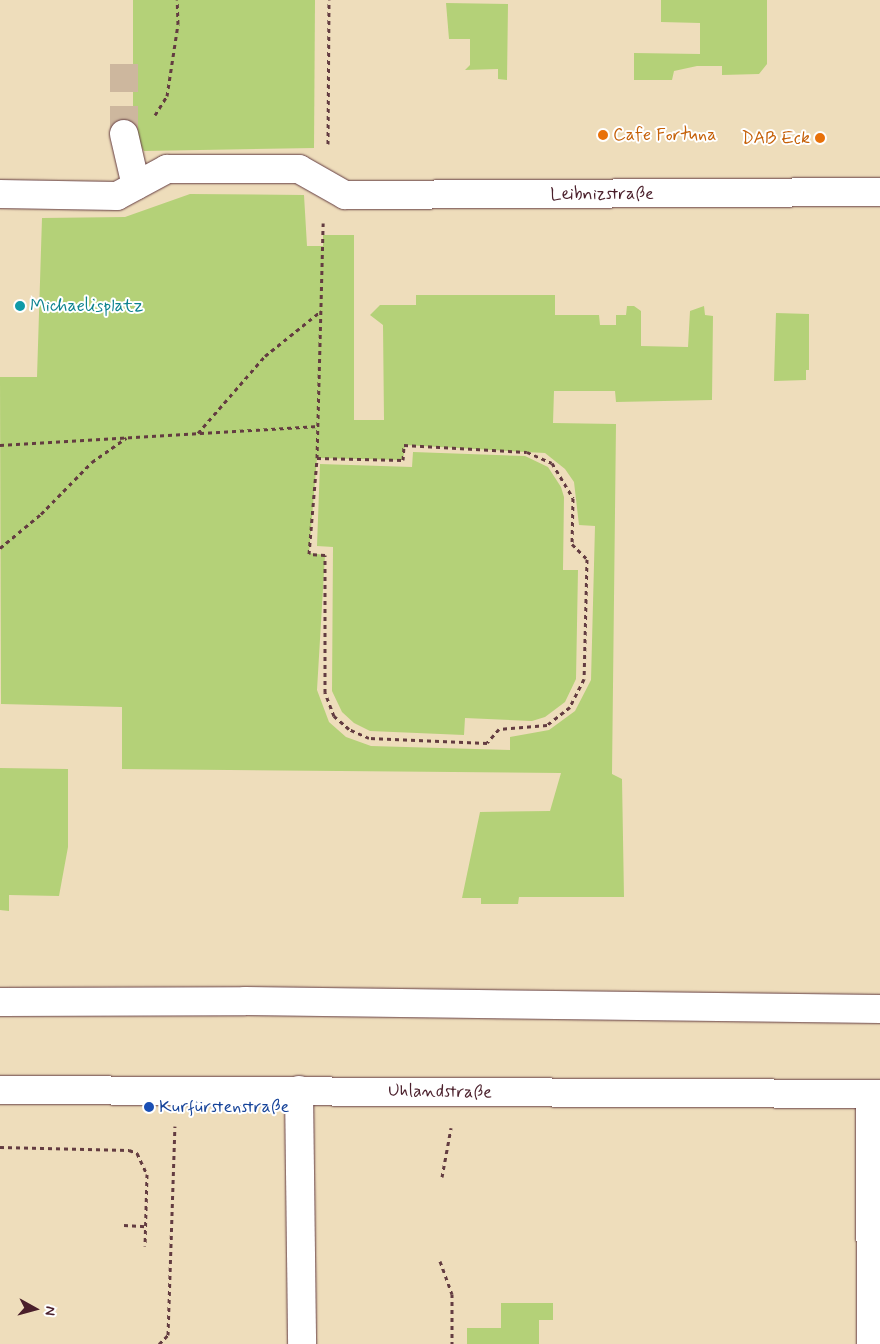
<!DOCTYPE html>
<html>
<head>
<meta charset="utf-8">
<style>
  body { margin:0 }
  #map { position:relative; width:880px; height:1344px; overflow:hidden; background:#edb; font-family:Mynerve,sans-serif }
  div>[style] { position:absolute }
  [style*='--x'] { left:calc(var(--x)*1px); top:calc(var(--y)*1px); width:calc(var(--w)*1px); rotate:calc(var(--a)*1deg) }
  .green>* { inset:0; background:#b4d178 }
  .minor-tunnel>* { height:28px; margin-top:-14px; transform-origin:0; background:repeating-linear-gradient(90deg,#cdb79e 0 28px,transparent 0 42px) }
  .path>* { height:3px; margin-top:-1.5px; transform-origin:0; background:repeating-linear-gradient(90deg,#633c41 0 4px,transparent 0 8px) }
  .roads { filter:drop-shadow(0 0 1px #633c41) drop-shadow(0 0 1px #633c41) }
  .minor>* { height:28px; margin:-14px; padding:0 14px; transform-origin:14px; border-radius:14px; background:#fff }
  .dots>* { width:14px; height:14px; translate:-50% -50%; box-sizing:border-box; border:2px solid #fff; border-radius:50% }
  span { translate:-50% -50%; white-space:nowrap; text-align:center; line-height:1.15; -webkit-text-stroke:4px #fff; paint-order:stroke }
  .food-label { font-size:18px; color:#c56008 }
  .left { translate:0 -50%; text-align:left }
  .right { translate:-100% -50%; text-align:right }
  .street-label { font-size:18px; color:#4a1f2b }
  .culture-label { font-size:18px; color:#0d838f }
  .transit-label { font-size:18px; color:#164399 }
  .north { position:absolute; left:10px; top:1284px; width:50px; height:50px; -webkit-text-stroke:4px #fff; paint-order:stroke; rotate:97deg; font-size:14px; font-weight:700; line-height:20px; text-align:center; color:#4a1f2b }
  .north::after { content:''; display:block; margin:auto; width:18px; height:22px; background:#4a1f2b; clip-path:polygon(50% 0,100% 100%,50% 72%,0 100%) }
</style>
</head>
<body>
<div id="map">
  <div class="green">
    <i style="clip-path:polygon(133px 0,315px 0,314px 148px,144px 151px,133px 133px)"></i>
    <i style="clip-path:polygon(661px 0,767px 0,767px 64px,759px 74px,722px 75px,722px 66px,697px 66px,674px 71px,672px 80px,634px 80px,634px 53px,700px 54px,700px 23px,661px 22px)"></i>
    <i style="clip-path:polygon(446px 3px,508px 4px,507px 80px,498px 79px,498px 69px,465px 70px,470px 65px,470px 39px,449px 39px)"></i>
    <i style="clip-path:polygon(evenodd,190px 194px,304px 195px,307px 246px,323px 246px,323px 235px,354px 235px,354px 420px,384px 420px,383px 325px,370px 315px,380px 305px,416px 305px,416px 295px,555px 295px,555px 315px,599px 315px,600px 325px,616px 325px,616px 315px,626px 315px,627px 306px,634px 306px,641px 311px,641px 346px,688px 347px,690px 311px,704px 306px,705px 315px,713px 316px,712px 400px,616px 402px,615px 391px,554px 391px,553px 423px,616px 424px,612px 774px,622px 779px,624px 897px,519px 897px,518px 904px,481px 904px,481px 898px,462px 898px,480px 812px,550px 811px,561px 773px,122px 769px,122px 707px,1px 704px,0 377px,37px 377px,42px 218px,125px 217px,190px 194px,405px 445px,545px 453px,565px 469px,574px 482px,579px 525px,595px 526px,591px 680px,575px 711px,549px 730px,510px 737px,510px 750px,371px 746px,346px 737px,329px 722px,317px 690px,325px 555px,309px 553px,317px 458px,403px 460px,405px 445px)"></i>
    <i style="clip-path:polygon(776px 313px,809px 314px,809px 370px,806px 370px,806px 380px,774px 381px)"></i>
    <i style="clip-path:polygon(413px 452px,525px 456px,548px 467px,561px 487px,564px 497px,563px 570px,578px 570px,576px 679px,565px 702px,545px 717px,532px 721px,465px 718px,464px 735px,370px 731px,354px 723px,342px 712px,332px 691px,333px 547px,317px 546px,320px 464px,412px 467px)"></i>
    <i style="clip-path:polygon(0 768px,68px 769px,68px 847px,59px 896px,9px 895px,9px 911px,0 910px)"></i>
    <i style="clip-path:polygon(501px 1303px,553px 1303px,553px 1320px,539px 1320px,539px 1344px,467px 1344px,467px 1328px,501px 1328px)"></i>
  </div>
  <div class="minor-tunnel">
    <i style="--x:124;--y:134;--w:84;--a:-90"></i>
  </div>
  <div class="path">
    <i style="--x:155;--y:115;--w:22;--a:-58"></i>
    <i style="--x:167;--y:96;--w:73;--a:-81.3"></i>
    <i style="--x:178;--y:24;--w:24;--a:-92"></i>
    <i style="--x:328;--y:144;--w:144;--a:-89.6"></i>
    <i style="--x:198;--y:433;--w:102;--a:-49"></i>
    <i style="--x:265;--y:356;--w:72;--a:-38.8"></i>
    <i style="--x:0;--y:445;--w:319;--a:-3.4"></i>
    <i style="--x:317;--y:458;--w:86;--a:1.3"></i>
    <i style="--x:403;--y:460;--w:15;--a:-86"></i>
    <i style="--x:404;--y:445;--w:123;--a:3.3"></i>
    <i style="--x:527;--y:452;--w:27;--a:24"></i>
    <i style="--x:552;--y:463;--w:41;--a:59"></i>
    <i style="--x:573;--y:498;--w:46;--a:91.2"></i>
    <i style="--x:572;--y:544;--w:21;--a:45"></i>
    <i style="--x:587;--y:559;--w:120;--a:91.4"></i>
    <i style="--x:584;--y:679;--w:31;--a:117"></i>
    <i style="--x:570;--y:707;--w:29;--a:142"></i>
    <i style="--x:547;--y:725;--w:48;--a:175.2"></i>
    <i style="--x:499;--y:729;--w:18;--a:131"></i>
    <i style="--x:487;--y:743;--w:118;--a:-177.6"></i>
    <i style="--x:369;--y:738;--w:22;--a:-156"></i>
    <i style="--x:349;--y:729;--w:20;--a:-139"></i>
    <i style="--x:334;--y:716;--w:26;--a:-111"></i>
    <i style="--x:325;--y:692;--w:137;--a:-90"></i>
    <i style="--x:325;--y:555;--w:16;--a:-176"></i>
    <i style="--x:309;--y:554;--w:96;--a:-85.2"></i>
    <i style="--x:317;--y:458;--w:235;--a:-88.5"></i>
    <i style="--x:0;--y:548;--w:53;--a:-39.7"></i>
    <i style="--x:41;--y:514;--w:73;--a:-45.6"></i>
    <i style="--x:92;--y:462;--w:42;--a:-35.2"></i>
    <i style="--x:0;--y:1147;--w:129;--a:1.3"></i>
    <i style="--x:129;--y:1150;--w:9;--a:21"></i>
    <i style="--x:137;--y:1153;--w:23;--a:65"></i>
    <i style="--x:147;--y:1174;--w:72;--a:91.6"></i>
    <i style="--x:442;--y:1177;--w:50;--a:-79.6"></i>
    <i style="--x:124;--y:1225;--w:22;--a:3"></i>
    <i style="--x:440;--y:1261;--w:35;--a:70"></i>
    <i style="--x:452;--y:1294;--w:50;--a:90"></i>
    <i style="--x:159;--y:1344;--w:13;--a:-45"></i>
    <i style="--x:168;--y:1335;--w:209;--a:-88.1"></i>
  </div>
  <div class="roads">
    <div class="minor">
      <i style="--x:124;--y:134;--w:53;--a:77"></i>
      <i style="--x:0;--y:194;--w:117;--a:1"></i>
      <i style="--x:117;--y:196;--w:57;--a:-28.4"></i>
      <i style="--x:167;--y:169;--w:132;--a:0"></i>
      <i style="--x:299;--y:169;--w:53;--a:29.5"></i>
      <i style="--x:345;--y:195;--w:535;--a:-0.32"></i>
      <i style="--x:0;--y:1002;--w:245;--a:-0.2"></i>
      <i style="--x:245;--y:1001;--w:635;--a:0.72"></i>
      <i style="--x:0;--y:1090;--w:880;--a:0.26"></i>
      <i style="--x:299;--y:1090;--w:254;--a:89.3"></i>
      <i style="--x:870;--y:1094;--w:250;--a:89.8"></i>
    </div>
  </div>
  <div class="dots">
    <i style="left:603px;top:135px;background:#e8710a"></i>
    <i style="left:820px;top:138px;background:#e8710a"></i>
    <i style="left:20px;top:306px;background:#0f9aa8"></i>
    <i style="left:149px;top:1107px;background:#1a4fb4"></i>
  </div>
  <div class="food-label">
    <span class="left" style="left:613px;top:135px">Cafe Fortuna</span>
    <span class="right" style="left:810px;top:138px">DAB Eck</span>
  </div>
  <div class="street-label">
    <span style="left:602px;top:194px">Leibnizstraße</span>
    <span style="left:440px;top:1092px;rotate:1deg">Uhlandstraße</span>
  </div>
  <div class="culture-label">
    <span class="left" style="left:30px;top:306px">Michaelisplatz</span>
  </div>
  <div class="transit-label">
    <span class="left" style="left:159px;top:1107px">Kurfürstenstraße</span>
  </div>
  <div class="north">N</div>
</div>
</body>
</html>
